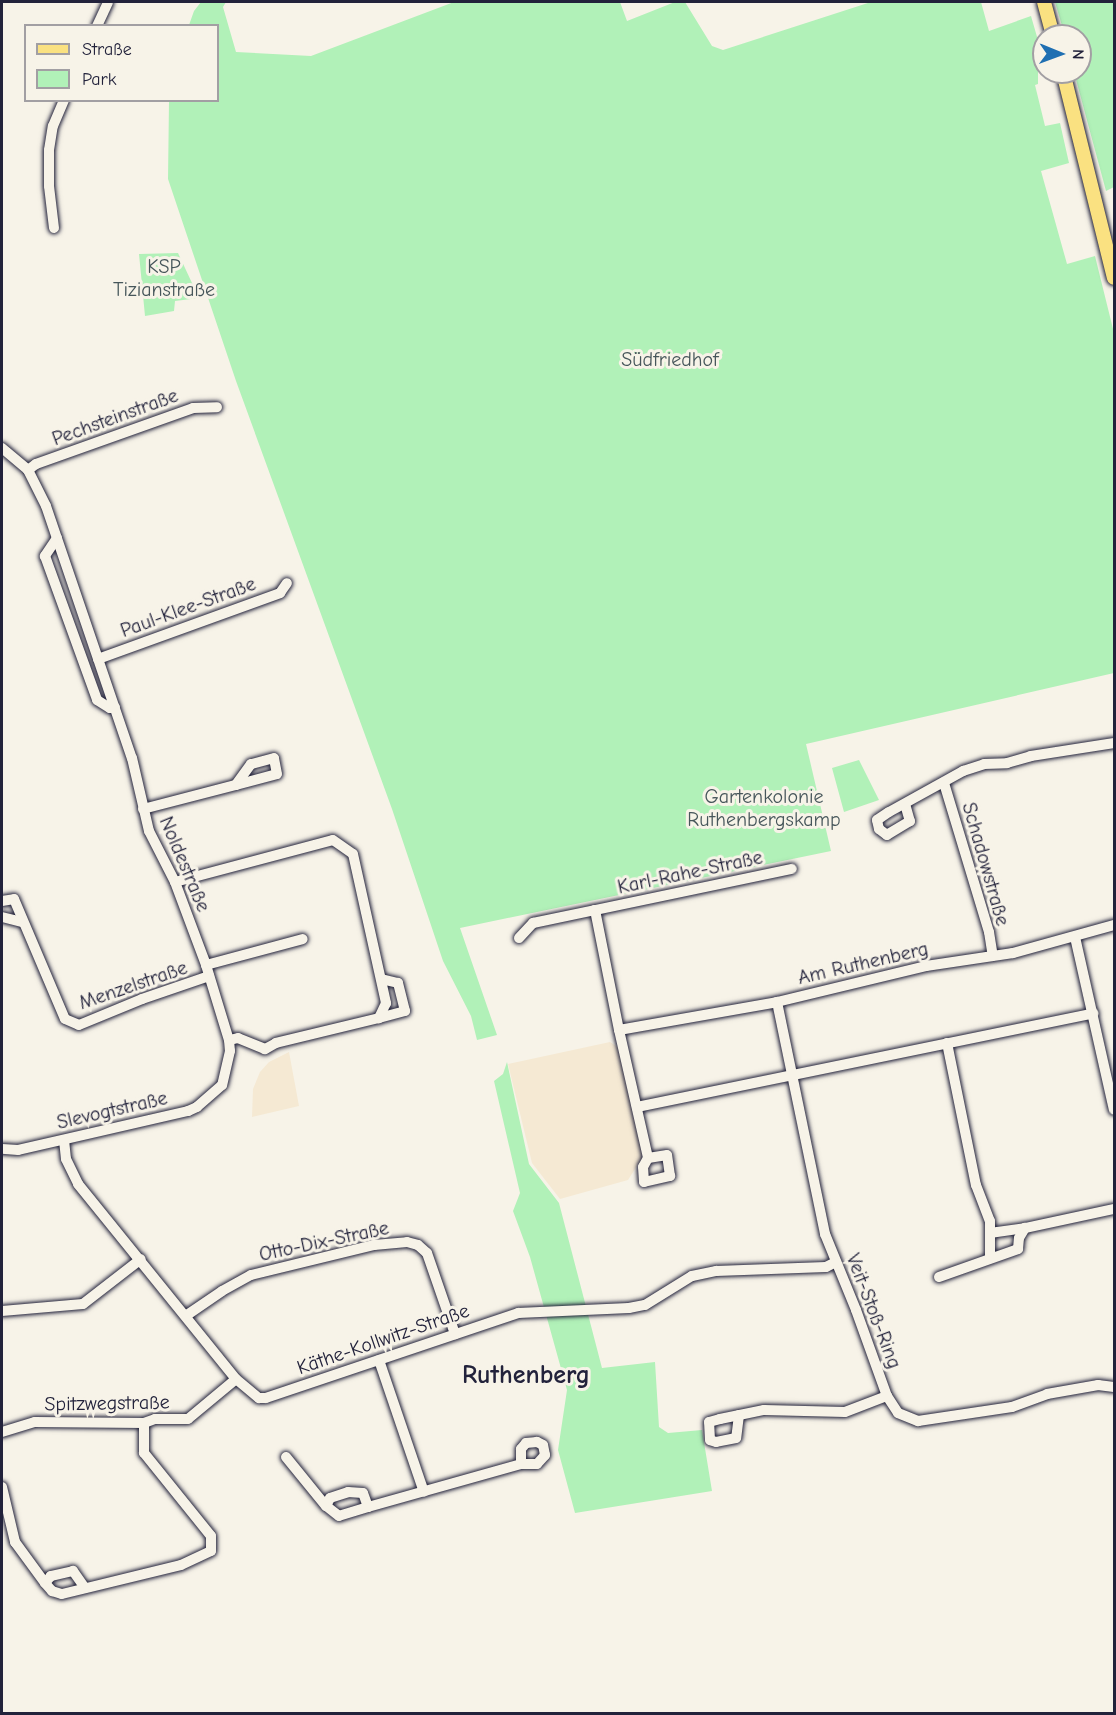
<!DOCTYPE html>
<html>
<head>
<meta charset="utf-8">
<style>
  body { margin:0 }
  #map { position:relative; width:1116px; height:1715px; overflow:hidden; background:#f7f3e8; font-family:"Comic Neue",sans-serif }
  div>[style] { position:absolute }
  [style*='--x'] { left:calc(var(--x)*1px); top:calc(var(--y)*1px); width:calc(var(--w)*1px); rotate:calc(var(--a)*1deg) }
  .built>* { inset:0; background:#f5e9d3 }
  .green>* { inset:0; background:#b1f1b8 }
  .roads { filter:drop-shadow(0 0 2px #22223b) drop-shadow(0 0 2px #22223b) }
  .minor>* { height:10px; margin:-5px; padding:0 5px; transform-origin:5px; border-radius:5px; background:#f7f3e8 }
  .major>* { height:14px; margin:-7px; padding:0 7px; transform-origin:7px; border-radius:7px; background:#fae181 }
  span { translate:-50% -50%; white-space:nowrap; text-align:center; line-height:1.15; -webkit-text-stroke:6px #f7f3e8; paint-order:stroke }
  .park-label { font-size:20px; color:#46565a }
  .street-label { font-size:20px; color:#22223b }
  .district-label { font-size:26px; color:#22223b; font-weight:700 }
  .frame { position:absolute; inset:0; border:3px solid #22223b; pointer-events:none }
  .legend { position:absolute; left:24px; top:24px; width:195px; height:78px; box-sizing:border-box; background:#f7f3e8; border:2px solid #a29fa3; margin:0; padding:8px 10px; list-style:none; font-size:18px; color:#22223b }
  .legend li { display:flex; align-items:center; gap:12px; height:30px }
  .legend b { width:30px; border:2px solid #a29fa3 }
  .north { position:absolute; left:1032px; top:24px; width:60px; height:60px; box-sizing:border-box; background:#f7f3e8; border:2px solid #a29fa3; border-radius:50%; rotate:91deg; font-size:16px; font-weight:700; line-height:24px; text-align:center; color:#22223b }
  .north::after { content:''; display:block; margin:auto; width:21px; height:27px; background:#1f6fb2; clip-path:polygon(50% 0,100% 100%,50% 72%,0 100%) }
</style>
</head>
<body>
<div id="map">
  <div class="built">
    <i style="clip-path:polygon(610px 1042px,619px 1048px,644px 1155px,628px 1180px,560px 1199px,532px 1163px,508px 1064px)"></i>
    <i style="clip-path:polygon(289px 1052px,299px 1106px,252px 1117px,253px 1089px,260px 1072px,269px 1062px)"></i>
  </div>
  <div class="green">
    <i style="clip-path:polygon(201px 2px,226px 2px,223px 7px,236px 52px,311px 56px,454px 2px,620px 2px,627px 21px,675px 2px,685px 2px,712px 46px,723px 50px,871px 2px,981px 2px,989px 31px,1031px 16px,1044px 61px,1044px 68px,1038px 70px,1038px 84px,1035px 85px,1045px 126px,1060px 123px,1069px 163px,1041px 171px,1067px 264px,1095px 256px,1114px 333px,1114px 673px,806px 744px,831px 851px,460px 928px,497px 1035px,477px 1040px,471px 1016px,443px 961px,392px 809px,236px 381px,168px 179px,169px 101px,218px 100px,218px 26px,189px 25px,194px 11px)"></i>
    <i style="clip-path:polygon(1055px 2px,1114px 2px,1114px 187px,1106px 191px,1074px 72px,1080px 72px,1080px 36px,1065px 36px)"></i>
    <i style="clip-path:polygon(178px 253px,199px 298px,175px 301px,174px 311px,145px 316px,139px 254px)"></i>
    <i style="clip-path:polygon(859px 760px,879px 800px,844px 812px,832px 768px)"></i>
    <i style="clip-path:polygon(507px 1062px,529px 1164px,559px 1203px,602px 1368px,655px 1362px,659px 1427px,668px 1433px,702px 1430px,712px 1491px,575px 1513px,558px 1450px,567px 1390px,530px 1257px,513px 1211px,520px 1193px,494px 1081px,503px 1074px)"></i>
  </div>
  <div class="roads">
    <div class="minor">
      <i style="--x:97;--y:26;--w:26;--a:-65"></i>
      <i style="--x:54;--y:228;--w:42;--a:-96.8"></i>
      <i style="--x:49;--y:186;--w:36;--a:-90"></i>
      <i style="--x:49;--y:150;--w:24;--a:-81"></i>
      <i style="--x:53;--y:126;--w:28;--a:-67"></i>
      <i style="--x:2;--y:448;--w:34;--a:40"></i>
      <i style="--x:28;--y:470;--w:40;--a:63.4"></i>
      <i style="--x:46;--y:506;--w:266;--a:71.2"></i>
      <i style="--x:132;--y:758;--w:75;--a:76.9"></i>
      <i style="--x:149;--y:831;--w:57;--a:63"></i>
      <i style="--x:175;--y:882;--w:89;--a:69.5"></i>
      <i style="--x:206;--y:965;--w:78;--a:73"></i>
      <i style="--x:229;--y:1040;--w:11;--a:85"></i>
      <i style="--x:230;--y:1051;--w:35;--a:103"></i>
      <i style="--x:222;--y:1085;--w:33;--a:139"></i>
      <i style="--x:197;--y:1107;--w:10;--a:156"></i>
      <i style="--x:188;--y:1111;--w:174;--a:167.1"></i>
      <i style="--x:18;--y:1150;--w:16;--a:-176"></i>
      <i style="--x:28;--y:470;--w:10;--a:-37"></i>
      <i style="--x:36;--y:464;--w:167;--a:-19.6"></i>
      <i style="--x:193;--y:408;--w:24;--a:-2"></i>
      <i style="--x:57;--y:538;--w:22;--a:124"></i>
      <i style="--x:45;--y:556;--w:153;--a:70.1"></i>
      <i style="--x:97;--y:700;--w:15;--a:32"></i>
      <i style="--x:110;--y:708;--w:5;--a:-11"></i>
      <i style="--x:98;--y:659;--w:194;--a:-19.9"></i>
      <i style="--x:280;--y:593;--w:12;--a:-55"></i>
      <i style="--x:944;--y:783;--w:156;--a:73.2"></i>
      <i style="--x:989;--y:932;--w:24;--a:81"></i>
      <i style="--x:905;--y:804;--w:18;--a:74"></i>
      <i style="--x:910;--y:821;--w:27;--a:149"></i>
      <i style="--x:887;--y:835;--w:10;--a:-143"></i>
      <i style="--x:879;--y:829;--w:9;--a:-103"></i>
      <i style="--x:877;--y:820;--w:14;--a:-34"></i>
      <i style="--x:889;--y:812;--w:85;--a:-29"></i>
      <i style="--x:963;--y:771;--w:22;--a:-18"></i>
      <i style="--x:984;--y:764;--w:23;--a:-2"></i>
      <i style="--x:1007;--y:763;--w:25;--a:-16"></i>
      <i style="--x:1031;--y:756;--w:84;--a:-8.9"></i>
      <i style="--x:143;--y:809;--w:96;--a:-14.5"></i>
      <i style="--x:236;--y:785;--w:42;--a:-15"></i>
      <i style="--x:277;--y:774;--w:16;--a:-101"></i>
      <i style="--x:274;--y:758;--w:24;--a:165"></i>
      <i style="--x:251;--y:764;--w:26;--a:126"></i>
      <i style="--x:175;--y:882;--w:163;--a:-14.9"></i>
      <i style="--x:333;--y:840;--w:24;--a:35"></i>
      <i style="--x:353;--y:854;--w:153;--a:77.5"></i>
      <i style="--x:386;--y:1003;--w:17;--a:115"></i>
      <i style="--x:379;--y:1018;--w:106;--a:166.4"></i>
      <i style="--x:276;--y:1043;--w:13;--a:151"></i>
      <i style="--x:265;--y:1049;--w:29;--a:-158"></i>
      <i style="--x:238;--y:1038;--w:9;--a:167"></i>
      <i style="--x:2;--y:901;--w:12;--a:-9"></i>
      <i style="--x:14;--y:899;--w:130;--a:67"></i>
      <i style="--x:65;--y:1019;--w:15;--a:23"></i>
      <i style="--x:79;--y:1025;--w:68;--a:-22.4"></i>
      <i style="--x:142;--y:999;--w:71;--a:-18.9"></i>
      <i style="--x:595;--y:910;--w:201;--a:-11.8"></i>
      <i style="--x:2;--y:917;--w:21;--a:14"></i>
      <i style="--x:1075;--y:937;--w:177;--a:77.3"></i>
      <i style="--x:519;--y:938;--w:21;--a:-47"></i>
      <i style="--x:533;--y:923;--w:63;--a:-11.8"></i>
      <i style="--x:595;--y:910;--w:122;--a:78.7"></i>
      <i style="--x:619;--y:1030;--w:131;--a:77.2"></i>
      <i style="--x:648;--y:1158;--w:10;--a:119"></i>
      <i style="--x:643;--y:1167;--w:15;--a:86"></i>
      <i style="--x:644;--y:1182;--w:27;--a:-13"></i>
      <i style="--x:670;--y:1176;--w:21;--a:-98"></i>
      <i style="--x:667;--y:1155;--w:19;--a:171"></i>
      <i style="--x:206;--y:965;--w:100;--a:-15"></i>
      <i style="--x:777;--y:1002;--w:237;--a:78.3"></i>
      <i style="--x:825;--y:1234;--w:82;--a:67.8"></i>
      <i style="--x:856;--y:1310;--w:91;--a:70.2"></i>
      <i style="--x:887;--y:1396;--w:20;--a:57"></i>
      <i style="--x:898;--y:1413;--w:22;--a:22"></i>
      <i style="--x:918;--y:1421;--w:95;--a:-8.5"></i>
      <i style="--x:1012;--y:1407;--w:37;--a:-20"></i>
      <i style="--x:1047;--y:1394;--w:52;--a:-10"></i>
      <i style="--x:1098;--y:1385;--w:16;--a:7"></i>
      <i style="--x:379;--y:1018;--w:27;--a:-15"></i>
      <i style="--x:405;--y:1011;--w:29;--a:-104"></i>
      <i style="--x:398;--y:983;--w:17;--a:-167"></i>
      <i style="--x:619;--y:1030;--w:160;--a:-10"></i>
      <i style="--x:777;--y:1002;--w:153;--a:-13.6"></i>
      <i style="--x:926;--y:966;--w:88;--a:-8.5"></i>
      <i style="--x:1013;--y:953;--w:105;--a:-15.5"></i>
      <i style="--x:947;--y:1043;--w:145;--a:78.5"></i>
      <i style="--x:976;--y:1185;--w:39;--a:69"></i>
      <i style="--x:990;--y:1221;--w:37;--a:90"></i>
      <i style="--x:637;--y:1107;--w:466;--a:-11.6"></i>
      <i style="--x:64;--y:1140;--w:19;--a:84"></i>
      <i style="--x:66;--y:1159;--w:28;--a:64"></i>
      <i style="--x:78;--y:1184;--w:251;--a:51"></i>
      <i style="--x:236;--y:1379;--w:30;--a:40"></i>
      <i style="--x:259;--y:1398;--w:7;--a:0"></i>
      <i style="--x:266;--y:1398;--w:266;--a:-18.6"></i>
      <i style="--x:518;--y:1313;--w:111;--a:-2.6"></i>
      <i style="--x:629;--y:1308;--w:16;--a:-11"></i>
      <i style="--x:645;--y:1305;--w:55;--a:-31.7"></i>
      <i style="--x:692;--y:1276;--w:25;--a:-12"></i>
      <i style="--x:716;--y:1271;--w:110;--a:-2.1"></i>
      <i style="--x:826;--y:1267;--w:11;--a:-27"></i>
      <i style="--x:990;--y:1233;--w:35;--a:-8"></i>
      <i style="--x:939;--y:1277;--w:84;--a:-19.5"></i>
      <i style="--x:1018;--y:1249;--w:11;--a:-85"></i>
      <i style="--x:1019;--y:1238;--w:12;--a:-59"></i>
      <i style="--x:1025;--y:1228;--w:91;--a:-12.1"></i>
      <i style="--x:2;--y:1311;--w:81;--a:-4.9"></i>
      <i style="--x:83;--y:1304;--w:73;--a:-37.8"></i>
      <i style="--x:187;--y:1315;--w:42;--a:-34.4"></i>
      <i style="--x:222;--y:1291;--w:33;--a:-29"></i>
      <i style="--x:251;--y:1275;--w:127;--a:-13.7"></i>
      <i style="--x:374;--y:1245;--w:33;--a:-5"></i>
      <i style="--x:407;--y:1242;--w:11;--a:15"></i>
      <i style="--x:418;--y:1245;--w:12;--a:42"></i>
      <i style="--x:427;--y:1253;--w:86;--a:70.9"></i>
      <i style="--x:379;--y:1360;--w:139;--a:71.2"></i>
      <i style="--x:739;--y:1415;--w:23;--a:97"></i>
      <i style="--x:736;--y:1438;--w:20;--a:169"></i>
      <i style="--x:716;--y:1442;--w:6;--a:-162"></i>
      <i style="--x:710;--y:1440;--w:18;--a:-93"></i>
      <i style="--x:709;--y:1422;--w:11;--a:-15"></i>
      <i style="--x:720;--y:1419;--w:45;--a:-11.6"></i>
      <i style="--x:764;--y:1410;--w:81;--a:1.4"></i>
      <i style="--x:845;--y:1412;--w:45;--a:-20.9"></i>
      <i style="--x:2;--y:1432;--w:34;--a:-17"></i>
      <i style="--x:35;--y:1422;--w:109;--a:0.5"></i>
      <i style="--x:144;--y:1423;--w:12;--a:-20"></i>
      <i style="--x:155;--y:1419;--w:33;--a:0"></i>
      <i style="--x:188;--y:1419;--w:62;--a:-39.8"></i>
      <i style="--x:286;--y:1457;--w:63;--a:50.8"></i>
      <i style="--x:2;--y:1487;--w:57;--a:76.7"></i>
      <i style="--x:15;--y:1542;--w:51;--a:53.8"></i>
      <i style="--x:368;--y:1507;--w:30;--a:163"></i>
      <i style="--x:339;--y:1516;--w:16;--a:-142"></i>
      <i style="--x:326;--y:1506;--w:9;--a:-63"></i>
      <i style="--x:330;--y:1498;--w:19;--a:-18"></i>
      <i style="--x:348;--y:1492;--w:15;--a:4"></i>
      <i style="--x:363;--y:1493;--w:15;--a:70"></i>
      <i style="--x:368;--y:1507;--w:159;--a:-15.7"></i>
      <i style="--x:521;--y:1464;--w:16;--a:0"></i>
      <i style="--x:537;--y:1464;--w:12;--a:-48"></i>
      <i style="--x:545;--y:1455;--w:10;--a:-101"></i>
      <i style="--x:543;--y:1445;--w:7;--a:-153"></i>
      <i style="--x:537;--y:1442;--w:11;--a:175"></i>
      <i style="--x:526;--y:1443;--w:8;--a:130"></i>
      <i style="--x:521;--y:1449;--w:15;--a:90"></i>
      <i style="--x:85;--y:1588;--w:21;--a:-125"></i>
      <i style="--x:73;--y:1571;--w:23;--a:167"></i>
      <i style="--x:51;--y:1576;--w:9;--a:131"></i>
      <i style="--x:45;--y:1583;--w:11;--a:49"></i>
      <i style="--x:52;--y:1591;--w:10;--a:17"></i>
      <i style="--x:62;--y:1594;--w:122;--a:-13.7"></i>
      <i style="--x:181;--y:1565;--w:33;--a:-25"></i>
      <i style="--x:211;--y:1551;--w:15;--a:-90"></i>
      <i style="--x:211;--y:1536;--w:107;--a:-128.9"></i>
      <i style="--x:144;--y:1453;--w:30;--a:-90"></i>
    </div>
    <div class="major">
      <i style="--x:1044;--y:2;--w:35;--a:75"></i>
      <i style="--x:1063;--y:72;--w:212;--a:76.1"></i>
    </div>
  </div>
  <div class="park-label">
    <span style="left:164px;top:278px">KSP<br>Tizianstraße</span>
    <span style="left:670px;top:359px">Südfriedhof</span>
    <span style="left:764px;top:808px">Gartenkolonie<br>Ruthenbergskamp</span>
  </div>
  <div class="street-label">
    <span style="left:115px;top:417px;rotate:-20deg">Pechsteinstraße</span>
    <span style="left:188px;top:607px;rotate:-20deg">Paul-Klee-Straße</span>
    <span style="left:185px;top:864px;rotate:67deg">Noldestraße</span>
    <span style="left:986px;top:864px;rotate:74deg">Schadowstraße</span>
    <span style="left:690px;top:872px;rotate:-12deg">Karl-Rahe-Straße</span>
    <span style="left:863px;top:963px;rotate:-13deg">Am Ruthenberg</span>
    <span style="left:133px;top:985px;rotate:-19deg">Menzelstraße</span>
    <span style="left:112px;top:1110px;rotate:-13deg">Slevogtstraße</span>
    <span style="left:324px;top:1241px;rotate:-12deg">Otto-Dix-Straße</span>
    <span style="left:874px;top:1311px;rotate:69deg">Veit-Stoß-Ring</span>
    <span style="left:383px;top:1339px;rotate:-19deg">Käthe-Kollwitz-Straße</span>
    <span style="left:107px;top:1403px;rotate:-1deg">Spitzwegstraße</span>
  </div>
  <div class="district-label">
    <span style="left:526px;top:1376px">Ruthenberg</span>
  </div>
  <div class="frame"></div>
  <ul class="legend">
  <li><b style="height:8px;background:#fae181"></b>Straße</li>
  <li><b style="height:16px;background:#b1f1b8"></b>Park</li>
  </ul>
  <div class="north">N</div>
</div>
</body>
</html>
